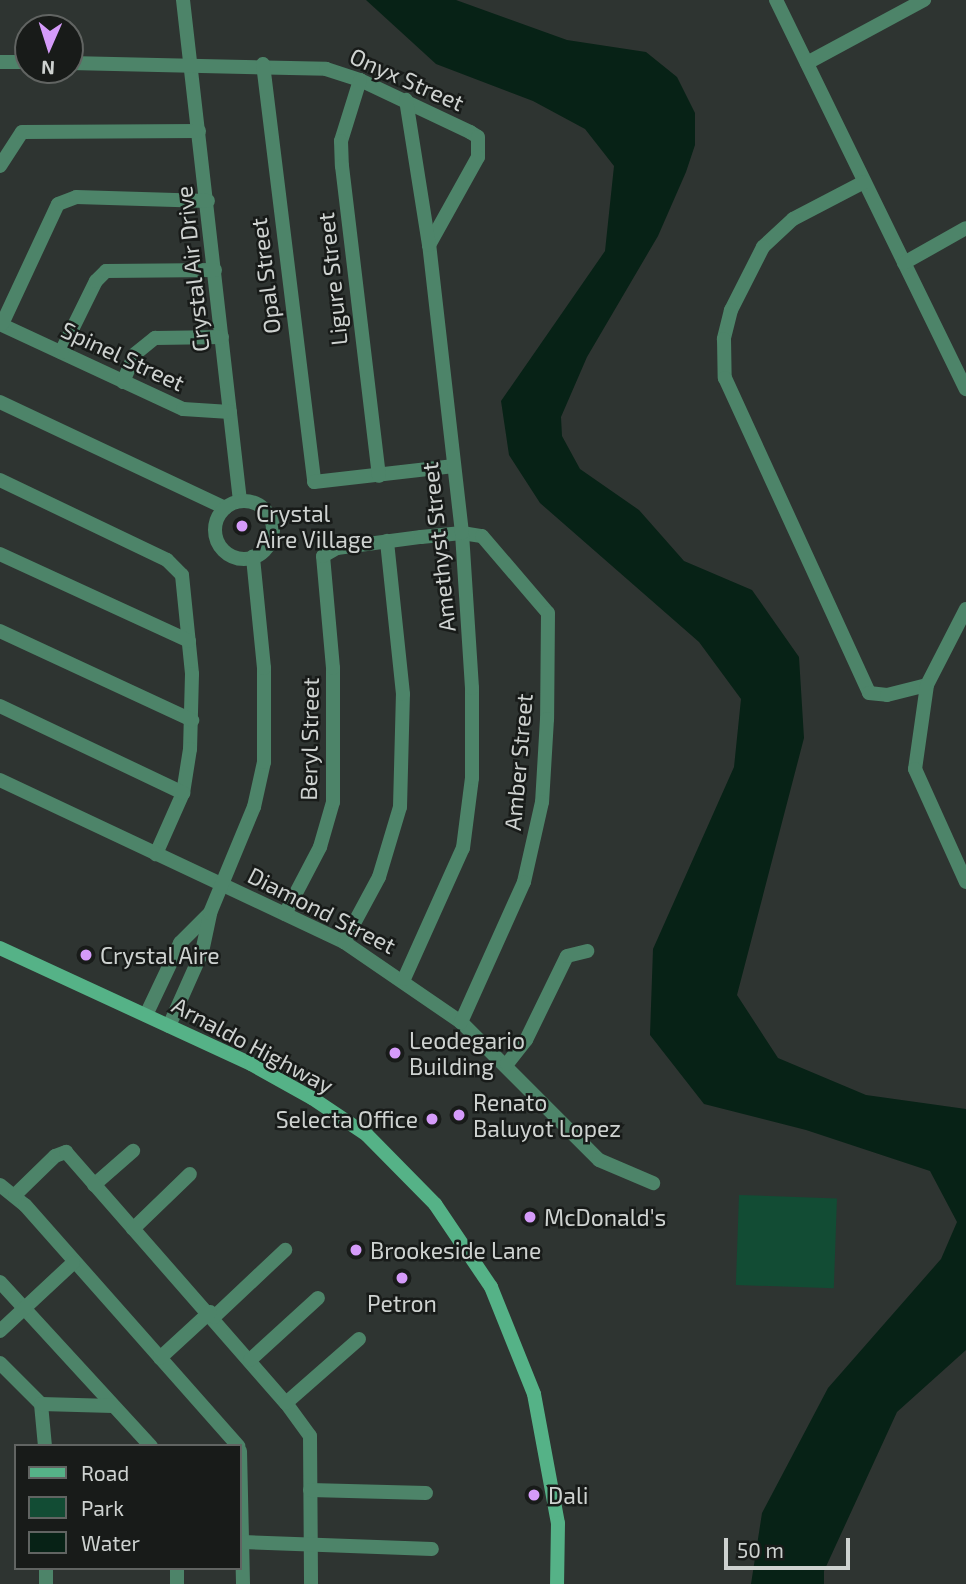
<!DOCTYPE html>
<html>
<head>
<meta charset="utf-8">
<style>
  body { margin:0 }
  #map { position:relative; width:966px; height:1584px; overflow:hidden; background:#2e3431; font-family:"Exo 2",sans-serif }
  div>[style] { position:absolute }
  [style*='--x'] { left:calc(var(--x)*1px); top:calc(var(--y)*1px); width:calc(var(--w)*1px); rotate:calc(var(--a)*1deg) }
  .green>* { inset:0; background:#124c34; transform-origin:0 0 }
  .water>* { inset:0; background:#072216 }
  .minor>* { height:14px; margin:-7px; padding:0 7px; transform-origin:7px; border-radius:7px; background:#4d8469 }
  .minor>.ring { margin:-7px; padding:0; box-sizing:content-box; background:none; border:14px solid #4d8469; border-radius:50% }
  .secondary>* { height:14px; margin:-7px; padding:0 7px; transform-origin:7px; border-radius:7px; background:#55b287 }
  .dots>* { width:19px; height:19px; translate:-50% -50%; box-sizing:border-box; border:4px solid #181b19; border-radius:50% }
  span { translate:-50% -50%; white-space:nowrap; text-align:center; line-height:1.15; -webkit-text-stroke:5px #181b19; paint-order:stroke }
  .street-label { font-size:23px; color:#ced2d0 }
  .poi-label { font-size:23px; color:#ced2d0 }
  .left { translate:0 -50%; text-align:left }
  .right { translate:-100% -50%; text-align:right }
  .legend { position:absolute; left:14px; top:1444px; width:228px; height:126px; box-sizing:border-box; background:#181b19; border:2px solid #616462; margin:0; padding:9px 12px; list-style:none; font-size:21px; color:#ced2d0 }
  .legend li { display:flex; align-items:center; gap:14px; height:35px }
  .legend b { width:35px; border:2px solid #616462 }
  .north { position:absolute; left:14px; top:14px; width:70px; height:70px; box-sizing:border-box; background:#181b19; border:2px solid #616462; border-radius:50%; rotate:183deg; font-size:19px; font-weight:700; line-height:28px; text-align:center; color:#ced2d0 }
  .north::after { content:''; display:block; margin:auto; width:24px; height:32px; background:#d59bfa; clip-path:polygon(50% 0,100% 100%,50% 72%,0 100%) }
  .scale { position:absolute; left:724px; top:1538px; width:126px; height:32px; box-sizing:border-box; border:4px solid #ced2d0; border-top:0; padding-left:9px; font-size:21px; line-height:24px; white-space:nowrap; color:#ced2d0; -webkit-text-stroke:5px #181b19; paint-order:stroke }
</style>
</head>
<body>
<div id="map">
  <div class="green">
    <i style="left:739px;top:1195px;width:98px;height:90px;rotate:2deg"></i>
  </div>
  <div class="water">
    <i style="clip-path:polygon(366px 0,456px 0,567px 40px,646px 52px,677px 77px,695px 113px,695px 145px,686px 172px,658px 236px,587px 357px,561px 417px,562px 436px,580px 469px,639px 510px,684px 561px,752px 590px,799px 657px,804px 738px,737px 995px,778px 1058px,866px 1095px,966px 1109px,966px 1350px,897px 1412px,824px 1571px,824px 1584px,751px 1584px,762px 1513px,828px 1388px,941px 1259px,957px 1222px,930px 1171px,806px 1130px,704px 1104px,650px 1035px,653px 949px,734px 767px,741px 699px,699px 642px,540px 503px,509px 455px,501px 401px,605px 251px,614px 166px,585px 129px,533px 101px,436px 64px)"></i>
  </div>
  <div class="minor">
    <i style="--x:183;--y:0;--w:504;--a:83.51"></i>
    <i style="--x:776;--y:0;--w:433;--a:64"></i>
    <i style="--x:0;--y:62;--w:28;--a:0"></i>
    <i style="--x:70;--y:63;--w:256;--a:1.3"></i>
    <i style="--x:326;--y:69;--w:36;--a:18"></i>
    <i style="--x:360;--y:80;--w:122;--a:25.3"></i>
    <i style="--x:470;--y:132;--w:9;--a:32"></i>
    <i style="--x:478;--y:137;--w:20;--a:90"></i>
    <i style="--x:478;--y:157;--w:101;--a:119.1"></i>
    <i style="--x:807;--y:63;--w:133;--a:-28.3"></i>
    <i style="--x:263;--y:64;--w:421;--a:83"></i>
    <i style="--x:314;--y:482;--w:141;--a:-6.5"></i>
    <i style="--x:360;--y:80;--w:64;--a:107.3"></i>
    <i style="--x:341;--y:141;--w:25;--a:88"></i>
    <i style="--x:342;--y:166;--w:312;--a:83.2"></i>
    <i style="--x:0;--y:166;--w:40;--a:-57.1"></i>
    <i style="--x:22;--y:132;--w:177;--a:-0.3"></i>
    <i style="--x:864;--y:182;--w:80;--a:152.5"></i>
    <i style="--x:793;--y:219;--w:41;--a:137"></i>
    <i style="--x:763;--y:247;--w:71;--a:116.9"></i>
    <i style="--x:731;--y:310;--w:30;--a:104"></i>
    <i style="--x:724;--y:339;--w:39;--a:89"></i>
    <i style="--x:725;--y:378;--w:346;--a:65.4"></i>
    <i style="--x:869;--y:693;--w:18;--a:6"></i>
    <i style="--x:887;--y:695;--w:41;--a:-14"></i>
    <i style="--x:904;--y:263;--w:71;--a:-29.4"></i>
    <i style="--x:0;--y:324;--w:202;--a:24.9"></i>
    <i style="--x:183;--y:409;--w:47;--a:3.7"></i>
    <i style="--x:2;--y:324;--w:132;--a:-65"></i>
    <i style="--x:58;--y:204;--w:19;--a:-21"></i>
    <i style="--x:76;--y:197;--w:132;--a:1.7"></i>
    <i style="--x:61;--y:352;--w:79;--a:-63.8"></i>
    <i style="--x:96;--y:281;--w:14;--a:-45"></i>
    <i style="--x:106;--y:271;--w:109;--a:-0.5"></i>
    <i style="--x:123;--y:382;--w:30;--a:-67"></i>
    <i style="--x:135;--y:354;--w:26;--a:-39"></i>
    <i style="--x:155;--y:338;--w:67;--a:-0.9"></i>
    <i style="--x:0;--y:402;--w:249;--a:25.2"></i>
    <i style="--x:0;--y:480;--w:185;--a:25.6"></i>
    <i style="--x:167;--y:560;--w:21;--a:45"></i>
    <i style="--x:182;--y:575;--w:100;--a:84.2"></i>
    <i style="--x:192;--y:674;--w:75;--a:91.5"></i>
    <i style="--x:190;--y:749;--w:45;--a:99"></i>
    <i style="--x:183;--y:793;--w:67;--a:113.9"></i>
    <i class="ring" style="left:215px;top:501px;width:44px;height:44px"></i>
    <i style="--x:0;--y:554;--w:208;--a:24.7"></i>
    <i style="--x:966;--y:609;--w:85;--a:117.2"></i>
    <i style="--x:927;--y:685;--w:85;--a:98.1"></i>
    <i style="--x:915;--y:769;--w:124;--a:65.7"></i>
    <i style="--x:0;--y:631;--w:212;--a:24.9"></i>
    <i style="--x:0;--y:706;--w:203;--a:25.4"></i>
    <i style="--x:0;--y:780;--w:380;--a:25.2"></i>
    <i style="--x:344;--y:942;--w:142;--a:34.4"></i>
    <i style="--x:461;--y:1022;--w:195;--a:45"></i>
    <i style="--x:599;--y:1160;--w:59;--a:23.1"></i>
    <i style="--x:285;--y:914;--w:76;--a:-62.4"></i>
    <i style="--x:320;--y:847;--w:47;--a:-73.9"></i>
    <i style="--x:333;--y:802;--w:134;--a:-90"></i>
    <i style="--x:333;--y:668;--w:112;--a:-95.1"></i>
    <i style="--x:323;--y:556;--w:16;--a:-30"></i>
    <i style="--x:337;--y:548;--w:85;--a:-7.5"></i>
    <i style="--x:421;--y:537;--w:41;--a:-5.6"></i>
    <i style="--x:462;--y:533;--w:20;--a:9"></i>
    <i style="--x:482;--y:536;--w:101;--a:49.4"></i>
    <i style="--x:548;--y:613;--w:106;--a:90.5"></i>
    <i style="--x:547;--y:719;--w:83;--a:93.4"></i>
    <i style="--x:542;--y:802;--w:82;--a:102.7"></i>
    <i style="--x:524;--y:882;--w:154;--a:114.2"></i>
    <i style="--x:344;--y:942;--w:74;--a:-61.7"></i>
    <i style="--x:379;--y:877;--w:73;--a:-73.3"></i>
    <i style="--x:400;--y:807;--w:113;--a:-88.5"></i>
    <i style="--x:403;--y:694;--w:154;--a:-96"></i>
    <i style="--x:404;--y:979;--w:144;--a:-65.8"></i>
    <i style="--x:463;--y:848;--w:71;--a:-82.7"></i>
    <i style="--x:472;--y:778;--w:90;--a:-90"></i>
    <i style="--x:472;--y:688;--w:155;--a:-93.7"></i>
    <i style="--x:462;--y:533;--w:290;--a:-96.5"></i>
    <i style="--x:429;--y:245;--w:147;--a:-99"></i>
    <i style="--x:146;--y:1015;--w:80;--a:-64.7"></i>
    <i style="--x:180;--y:943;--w:41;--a:-45"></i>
    <i style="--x:169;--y:1026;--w:81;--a:-66"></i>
    <i style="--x:202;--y:952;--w:40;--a:-78"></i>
    <i style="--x:210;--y:913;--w:115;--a:-67.5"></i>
    <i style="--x:254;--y:807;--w:46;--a:-77.5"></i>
    <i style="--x:264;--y:762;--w:94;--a:-90"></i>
    <i style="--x:264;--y:668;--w:112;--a:-95.7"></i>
    <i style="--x:507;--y:1064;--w:31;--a:-52"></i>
    <i style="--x:526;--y:1040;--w:93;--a:-64"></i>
    <i style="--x:567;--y:956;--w:21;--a:-14"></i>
    <i style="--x:0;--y:1185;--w:32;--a:39"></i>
    <i style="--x:25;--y:1205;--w:322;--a:48.5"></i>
    <i style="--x:94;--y:1185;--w:52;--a:-41.1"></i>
    <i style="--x:15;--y:1195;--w:56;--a:-44.3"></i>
    <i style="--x:55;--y:1156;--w:12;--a:-20"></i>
    <i style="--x:66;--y:1152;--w:334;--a:48.8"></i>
    <i style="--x:286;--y:1403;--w:41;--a:54"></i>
    <i style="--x:310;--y:1436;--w:148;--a:89.6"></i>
    <i style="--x:133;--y:1229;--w:79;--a:-44"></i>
    <i style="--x:0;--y:1282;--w:223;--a:47.4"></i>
    <i style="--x:214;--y:1317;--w:98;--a:-43.3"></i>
    <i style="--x:0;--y:1331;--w:100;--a:-43"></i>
    <i style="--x:160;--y:1358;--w:68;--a:-42.6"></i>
    <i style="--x:250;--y:1360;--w:92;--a:-42.4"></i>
    <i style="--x:0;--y:1363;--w:58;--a:45"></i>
    <i style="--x:41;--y:1404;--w:42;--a:84.6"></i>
    <i style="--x:286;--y:1403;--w:97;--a:-41.2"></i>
    <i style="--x:41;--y:1404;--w:72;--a:1.6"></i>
    <i style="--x:240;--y:1451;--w:133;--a:88.7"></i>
    <i style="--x:310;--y:1490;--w:116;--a:1.5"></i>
    <i style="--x:243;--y:1542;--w:189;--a:2.1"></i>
    <i style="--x:46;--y:1584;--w:16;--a:-90"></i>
    <i style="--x:177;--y:1584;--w:16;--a:-90"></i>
  </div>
  <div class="secondary">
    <i style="--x:0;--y:948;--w:277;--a:24.8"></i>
    <i style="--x:251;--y:1064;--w:70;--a:29.1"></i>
    <i style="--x:312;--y:1098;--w:66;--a:33.9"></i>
    <i style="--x:367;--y:1135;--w:97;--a:45.4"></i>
    <i style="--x:435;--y:1204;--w:100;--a:56"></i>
    <i style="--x:491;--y:1287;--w:115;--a:68.1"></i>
    <i style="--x:534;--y:1394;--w:131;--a:79.5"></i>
    <i style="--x:558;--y:1523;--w:61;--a:90.9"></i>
  </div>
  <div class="dots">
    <i style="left:242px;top:526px;background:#d59bfa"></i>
    <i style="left:86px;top:955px;background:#d59bfa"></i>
    <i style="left:395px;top:1053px;background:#d59bfa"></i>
    <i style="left:459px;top:1115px;background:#d59bfa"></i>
    <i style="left:432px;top:1119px;background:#d59bfa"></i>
    <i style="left:530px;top:1217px;background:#d59bfa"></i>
    <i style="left:356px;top:1250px;background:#d59bfa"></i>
    <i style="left:402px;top:1278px;background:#d59bfa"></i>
    <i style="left:534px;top:1495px;background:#d59bfa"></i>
  </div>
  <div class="street-label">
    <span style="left:407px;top:79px;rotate:24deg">Onyx Street</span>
    <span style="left:192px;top:269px;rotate:-96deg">Crystal Air Drive</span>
    <span style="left:265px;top:276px;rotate:-97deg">Opal Street</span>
    <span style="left:332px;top:279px;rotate:-96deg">Ligure Street</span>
    <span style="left:123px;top:356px;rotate:25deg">Spinel Street</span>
    <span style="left:438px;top:547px;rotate:-96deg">Amethyst Street</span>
    <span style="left:309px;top:739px;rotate:-89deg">Beryl Street</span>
    <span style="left:518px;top:762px;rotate:-85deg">Amber Street</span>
    <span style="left:322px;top:910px;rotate:27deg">Diamond Street</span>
    <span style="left:253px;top:1045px;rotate:28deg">Arnaldo Highway</span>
  </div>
  <div class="poi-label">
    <span class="left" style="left:256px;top:526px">Crystal<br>Aire Village</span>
    <span class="left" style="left:100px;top:955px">Crystal Aire</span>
    <span class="left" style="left:409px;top:1053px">Leodegario<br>Building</span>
    <span class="left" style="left:473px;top:1115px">Renato<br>Baluyot Lopez</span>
    <span class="right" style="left:418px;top:1119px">Selecta Office</span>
    <span class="left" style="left:544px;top:1217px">McDonald's</span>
    <span class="left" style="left:370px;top:1250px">Brookeside Lane</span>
    <span style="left:402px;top:1303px">Petron</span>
    <span class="left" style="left:548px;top:1495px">Dali</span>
  </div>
  <ul class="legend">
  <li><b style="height:9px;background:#55b287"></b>Road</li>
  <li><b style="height:19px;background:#124c34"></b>Park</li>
  <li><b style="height:19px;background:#072216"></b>Water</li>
  </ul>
  <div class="north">N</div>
  <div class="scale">50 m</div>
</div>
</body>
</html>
